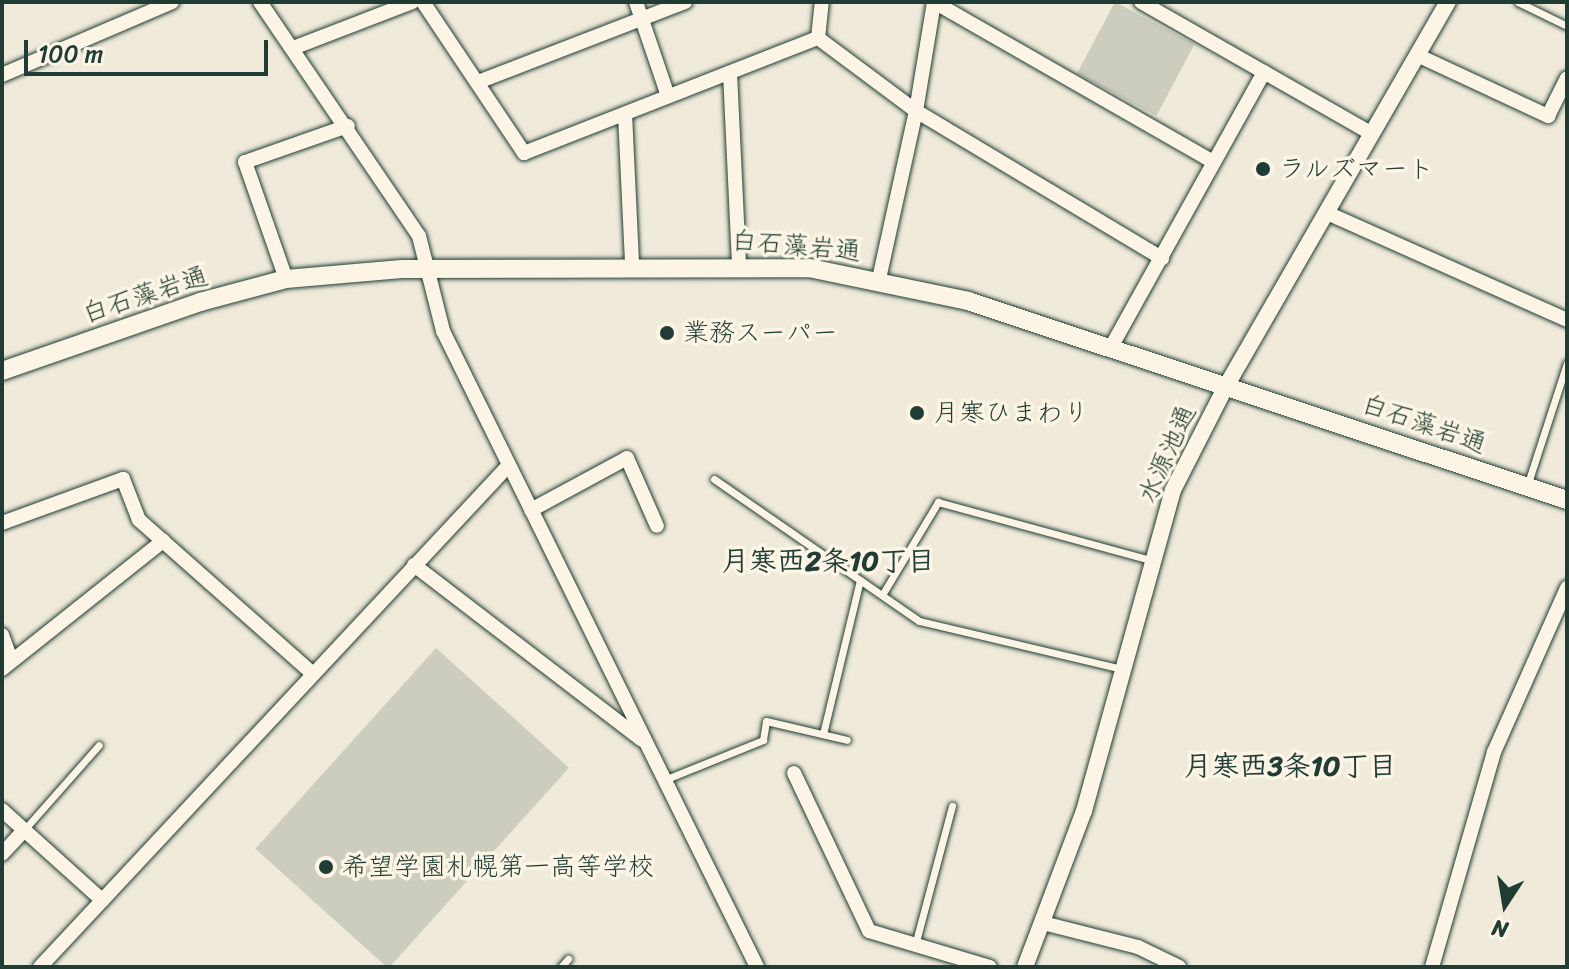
<!DOCTYPE html>
<html>
<head>
<meta charset="utf-8">
<style>
  body { margin:0 }
  #map { position:relative; width:1569px; height:969px; overflow:hidden; background:#efeada; font-family:Sriracha,"Klee One",sans-serif }
  div>[style] { position:absolute }
  [style*='--x'] { left:calc(var(--x)*1px); top:calc(var(--y)*1px); width:calc(var(--w)*1px); rotate:calc(var(--a)*1deg) }
  .green>* { inset:0; background:#cccdbf; transform-origin:0 0 }
  .roads { filter:drop-shadow(0 0 2px #1f3d34) drop-shadow(0 0 2px #1f3d34) }
  .service>* { height:7px; margin:-3.5px; padding:0 3.5px; transform-origin:3.5px; border-radius:3.5px; background:#fcf5e5 }
  .minor>* { height:14px; margin:-7px; padding:0 7px; transform-origin:7px; border-radius:7px; background:#fcf5e5 }
  .tertiary>* { height:16px; margin:-8px; padding:0 8px; transform-origin:8px; border-radius:8px; background:#fcf5e5 }
  .secondary>* { height:18px; margin:-9px; padding:0 9px; transform-origin:9px; border-radius:9px; background:#fcf5e5 }
  .dots>* { width:22px; height:22px; translate:-50% -50%; box-sizing:border-box; border:4px solid #fcf5e5; border-radius:50% }
  span { translate:-50% -50%; white-space:nowrap; text-align:center; line-height:1.15; -webkit-text-stroke:7px #fcf5e5; paint-order:stroke }
  .poi-label { font-size:26px; color:#1f3d34 }
  .left { translate:0 -50%; text-align:left }
  .street-label { font-size:26px; color:#1f3d34 }
  .neighbourhood-label { font-size:28px; color:#1f3d34; font-weight:700 }
  .frame { position:absolute; inset:0; border:4px solid #1f3d34; pointer-events:none }
  .north { position:absolute; left:1465px; top:865px; width:80px; height:80px; -webkit-text-stroke:6px #fcf5e5; paint-order:stroke; rotate:192deg; font-size:22px; font-weight:700; line-height:32px; text-align:center; color:#1f3d34 }
  .north::after { content:''; display:block; margin:auto; width:28px; height:36px; background:#1f3d34; clip-path:polygon(50% 0,100% 100%,50% 72%,0 100%) }
  .scale { position:absolute; left:24px; top:40px; width:244px; height:36px; box-sizing:border-box; border:4px solid #1f3d34; border-top:0; padding-left:10px; font-size:24px; line-height:28px; white-space:nowrap; color:#1f3d34; -webkit-text-stroke:6px #fcf5e5; paint-order:stroke }
</style>
</head>
<body>
<div id="map">
  <div class="green">
    <i style="left:1115px;top:2px;width:90px;height:81px;rotate:28deg"></i>
    <i style="left:436px;top:648px;width:179px;height:270px;rotate:42deg"></i>
  </div>
  <div class="roads">
    <div class="service">
      <i style="--x:1518;--y:2;--w:55;--a:26.1"></i>
      <i style="--x:714;--y:479;--w:249;--a:34.7"></i>
      <i style="--x:919;--y:621;--w:209;--a:13.3"></i>
      <i style="--x:1527;--y:486;--w:129;--a:-72"></i>
      <i style="--x:882;--y:595;--w:109;--a:-58.9"></i>
      <i style="--x:938;--y:502;--w:220;--a:15.3"></i>
      <i style="--x:823;--y:734;--w:158;--a:-76.5"></i>
      <i style="--x:664;--y:780;--w:107;--a:-22"></i>
      <i style="--x:763;--y:740;--w:19;--a:-81"></i>
      <i style="--x:766;--y:721;--w:83;--a:13.2"></i>
      <i style="--x:24;--y:830;--w:113;--a:-48.6"></i>
      <i style="--x:915;--y:945;--w:144;--a:-75.1"></i>
      <i style="--x:561;--y:967;--w:11;--a:-49"></i>
    </div>
    <div class="minor">
      <i style="--x:260;--y:2;--w:283;--a:55.8"></i>
      <i style="--x:419;--y:236;--w:98;--a:75.8"></i>
      <i style="--x:443;--y:331;--w:709;--a:63.72"></i>
      <i style="--x:423;--y:2;--w:182;--a:56.2"></i>
      <i style="--x:524;--y:153;--w:316;--a:-21.4"></i>
      <i style="--x:818;--y:38;--w:122;--a:36.7"></i>
      <i style="--x:916;--y:111;--w:287;--a:30.9"></i>
      <i style="--x:636;--y:2;--w:99;--a:71.2"></i>
      <i style="--x:934;--y:2;--w:322;--a:29.8"></i>
      <i style="--x:1141;--y:2;--w:265;--a:29.7"></i>
      <i style="--x:818;--y:38;--w:36;--a:-84"></i>
      <i style="--x:293;--y:48;--w:128;--a:-21.1"></i>
      <i style="--x:1417;--y:55;--w:145;--a:25"></i>
      <i style="--x:1548;--y:116;--w:42;--a:-63.4"></i>
      <i style="--x:730;--y:73;--w:192;--a:87.3"></i>
      <i style="--x:2;--y:75;--w:185;--a:-23.2"></i>
      <i style="--x:478;--y:82;--w:222;--a:-21.1"></i>
      <i style="--x:625;--y:114;--w:151;--a:87.3"></i>
      <i style="--x:1327;--y:213;--w:263;--a:24"></i>
      <i style="--x:286;--y:279;--w:124;--a:-109.3"></i>
      <i style="--x:245;--y:162;--w:109;--a:-19.3"></i>
      <i style="--x:879;--y:279;--w:172;--a:-77.6"></i>
      <i style="--x:916;--y:111;--w:110;--a:-80.6"></i>
      <i style="--x:1110;--y:349;--w:317;--a:-60.9"></i>
      <i style="--x:531;--y:510;--w:109;--a:-28.4"></i>
      <i style="--x:627;--y:458;--w:74;--a:66.2"></i>
      <i style="--x:2;--y:523;--w:129;--a:-20"></i>
      <i style="--x:123;--y:479;--w:44;--a:68.7"></i>
      <i style="--x:139;--y:520;--w:231;--a:41.5"></i>
      <i style="--x:414;--y:565;--w:287;--a:37.5"></i>
      <i style="--x:2;--y:635;--w:27;--a:70"></i>
      <i style="--x:2;--y:669;--w:206;--a:-38.5"></i>
      <i style="--x:794;--y:773;--w:175;--a:64.6"></i>
      <i style="--x:869;--y:931;--w:126;--a:16.6"></i>
      <i style="--x:2;--y:810;--w:135;--a:42"></i>
      <i style="--x:2;--y:854;--w:33;--a:-47"></i>
      <i style="--x:1043;--y:923;--w:98;--a:14.2"></i>
      <i style="--x:1138;--y:947;--w:46;--a:26"></i>
      <i style="--x:40;--y:967;--w:686;--a:-46.95"></i>
      <i style="--x:1432;--y:967;--w:224;--a:-73.9"></i>
      <i style="--x:1494;--y:752;--w:180;--a:-66"></i>
    </div>
    <div class="tertiary">
      <i style="--x:1025;--y:967;--w:167;--a:-69.3"></i>
      <i style="--x:1084;--y:811;--w:333;--a:-74.5"></i>
      <i style="--x:1173;--y:490;--w:114;--a:-63"></i>
      <i style="--x:1225;--y:388;--w:446;--a:-60"></i>
    </div>
    <div class="secondary">
      <i style="--x:2;--y:371;--w:210;--a:-19.2"></i>
      <i style="--x:200;--y:302;--w:89;--a:-15"></i>
      <i style="--x:286;--y:279;--w:116;--a:-4.9"></i>
      <i style="--x:402;--y:269;--w:407;--a:-0.1"></i>
      <i style="--x:809;--y:268;--w:162;--a:11.7"></i>
      <i style="--x:968;--y:301;--w:631;--a:18.38"></i>
    </div>
  </div>
  <div class="dots">
    <i style="left:1263px;top:169px;background:#1f3d34"></i>
    <i style="left:667px;top:333px;background:#1f3d34"></i>
    <i style="left:917px;top:413px;background:#1f3d34"></i>
    <i style="left:326px;top:867px;background:#1f3d34"></i>
  </div>
  <div class="poi-label">
    <span class="left" style="left:1279px;top:169px">ラルズマート</span>
    <span class="left" style="left:683px;top:333px">業務スーパー</span>
    <span class="left" style="left:933px;top:413px">月寒ひまわり</span>
    <span class="left" style="left:342px;top:867px">希望学園札幌第一高等学校</span>
  </div>
  <div class="street-label">
    <span style="left:796px;top:246px;rotate:5deg">白石藻岩通</span>
    <span style="left:145px;top:295px;rotate:-18deg">白石藻岩通</span>
    <span style="left:1424px;top:424px;rotate:19deg">白石藻岩通</span>
    <span style="left:1167px;top:454px;rotate:-66deg">水源池通</span>
  </div>
  <div class="neighbourhood-label">
    <span style="left:828px;top:561px">月寒西2条10丁目</span>
    <span style="left:1290px;top:766px">月寒西3条10丁目</span>
  </div>
  <div class="frame"></div>
  <div class="north">N</div>
  <div class="scale">100 m</div>
</div>
</body>
</html>
